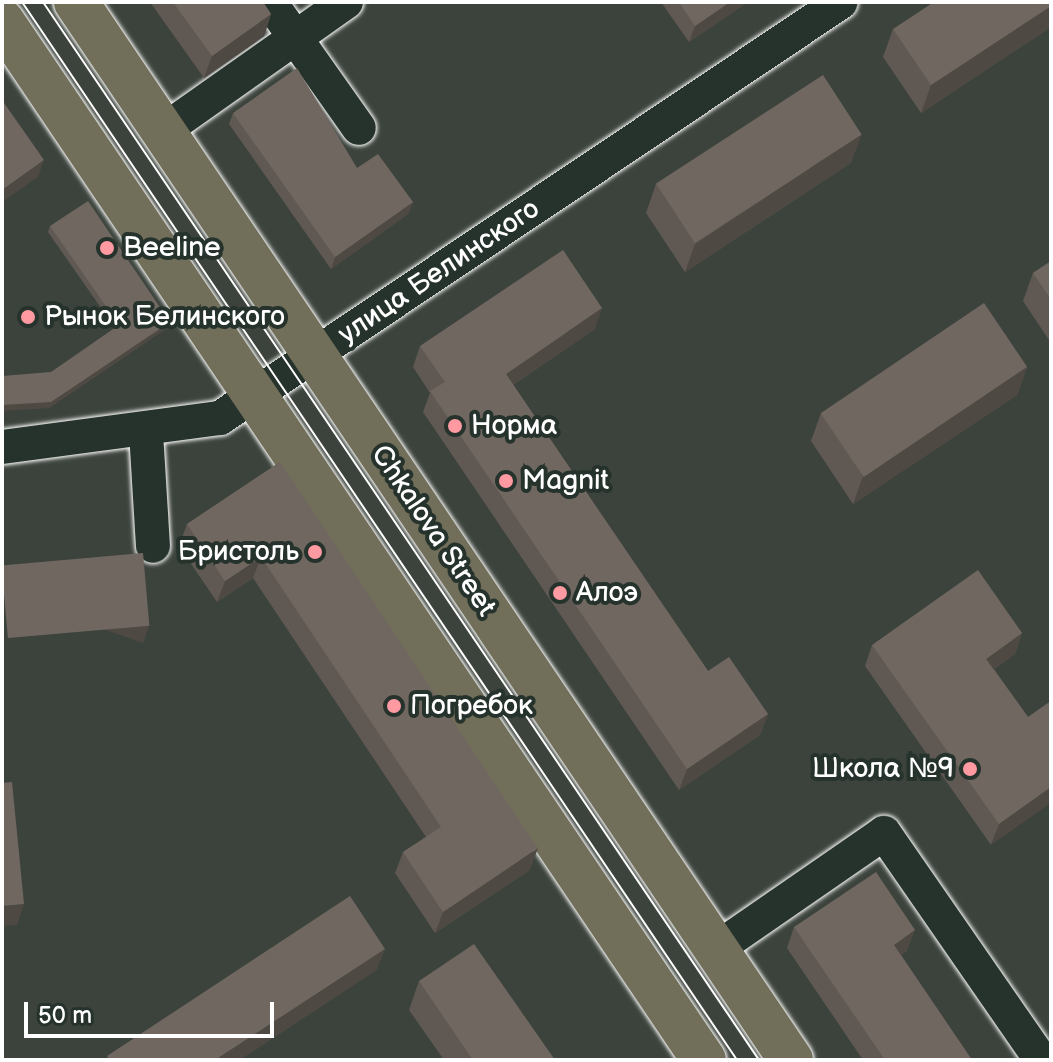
<!DOCTYPE html>
<html>
<head>
<meta charset="utf-8">
<style>
  body { margin:0 }
  #map { position:relative; width:1053px; height:1062px; overflow:hidden; background:#3c433c; font-family:"Balsamiq Sans",sans-serif }
  div>[style] { position:absolute }
  [style*='--x'] { left:calc(var(--x)*1px); top:calc(var(--y)*1px); width:calc(var(--w)*1px); rotate:calc(var(--a)*1deg) }
  .roads { filter:drop-shadow(0 0 2px #fff) drop-shadow(0 0 2px #fff) }
  .minor>* { height:34px; margin:-17px; padding:0 17px; transform-origin:17px; border-radius:17px; background:#26332d }
  .major>* { height:44px; margin:-22px; padding:0 22px; transform-origin:22px; border-radius:22px; background:#716e59 }
  .tram>* { height:2px; margin:-1px; padding:0 1px; transform-origin:1px; border-radius:1px; background:#fff }
  .wall>* { inset:0; background:#605953 }
  .shaded-wall>* { inset:0; background:#4e4943; transform-origin:0 0 }
  .building>* { inset:0; background:#706860; transform-origin:0 0 }
  .dots>* { width:22px; height:22px; translate:-50% -50%; box-sizing:border-box; border:4px solid #26332d; border-radius:50% }
  span { translate:-50% -50%; white-space:nowrap; text-align:center; line-height:1.15; -webkit-text-stroke:8px #26332d; paint-order:stroke }
  .poi-label { font-size:28px; color:#fff }
  .left { translate:0 -50%; text-align:left }
  .right { translate:-100% -50%; text-align:right }
  .street-label { font-size:28px; color:#fff }
  .frame { position:absolute; inset:0; border:4px solid #fff; pointer-events:none }
  .scale { position:absolute; left:24px; top:1002px; width:250px; height:36px; box-sizing:border-box; border:4px solid #fff; border-top:0; padding-left:10px; font-size:24px; line-height:28px; white-space:nowrap; color:#fff; -webkit-text-stroke:6px #26332d; paint-order:stroke }
</style>
</head>
<body>
<div id="map">
  <div class="roads">
    <div class="minor">
      <i style="--x:270;--y:2;--w:154;--a:54.8"></i>
      <i style="--x:163;--y:131;--w:224;--a:-35.2"></i>
      <i style="--x:146;--y:432;--w:114;--a:86.5"></i>
      <i style="--x:2;--y:447;--w:220;--a:-7.6"></i>
      <i style="--x:220;--y:418;--w:747;--a:-33.82"></i>
      <i style="--x:716;--y:949;--w:204;--a:-34.6"></i>
      <i style="--x:884;--y:833;--w:276;--a:55.3"></i>
    </div>
    <div class="major">
      <i style="--x:76;--y:2;--w:1277;--a:55.95"></i>
      <i style="--x:2;--y:21;--w:1254;--a:55.96"></i>
    </div>
  </div>
  <div class="tram">
    <i style="--x:22;--y:2;--w:1277;--a:55.95"></i>
    <i style="--x:43;--y:2;--w:1278;--a:55.91"></i>
  </div>
  <div class="wall">
    <i style="clip-path:polygon(150px 2px,263px 2px,271px 14px,264px 36px,204px 78px)"></i>
    <i style="clip-path:polygon(661px 2px,748px 2px,689px 42px)"></i>
    <i style="clip-path:polygon(1051px 2px,1051px 27px,921px 113px,883px 57px,893px 29px)"></i>
    <i style="clip-path:polygon(233px 113px,357px 168px,413px 202px,408px 214px,331px 269px,229px 124px)"></i>
    <i style="clip-path:polygon(851px 163px,685px 272px,646px 213px,656px 184px)"></i>
    <i style="clip-path:polygon(50px 226px,170px 322px,167px 328px,49px 408px,115px 328px,48px 232px)"></i>
    <i style="clip-path:polygon(1051px 261px,1051px 343px,1023px 301px,1033px 273px)"></i>
    <i style="clip-path:polygon(595px 329px,513px 385px,708px 671px,768px 714px,760px 735px,679px 790px,423px 412px,430px 393px,413px 367px,420px 346px)"></i>
    <i style="clip-path:polygon(1027px 367px,1017px 395px,853px 504px,811px 441px,821px 413px)"></i>
    <i style="clip-path:polygon(280px 462px,530px 870px,435px 933px,395px 873px,403px 852px,426px 837px,253px 578px,217px 602px,179px 546px,187px 524px)"></i>
    <i style="clip-path:polygon(1022px 633px,1015px 654px,994px 669px,1028px 717px,1051px 701px,991px 845px,865px 666px,872px 645px)"></i>
    <i style="clip-path:polygon(794px 927px,907px 951px,901px 955px,972px 1060px,863px 1060px,787px 948px)"></i>
    <i style="clip-path:polygon(419px 981px,555px 1060px,444px 1060px,409px 1010px)"></i>
  </div>
  <div class="shaded-wall">
    <i style="clip-path:polygon(730px 2px,748px 2px,689px 42px,695px 26px)"></i>
    <i style="clip-path:polygon(1051px 6px,1051px 27px,921px 113px,931px 85px)"></i>
    <i style="clip-path:polygon(271px 14px,264px 36px,204px 78px,212px 56px)"></i>
    <i style="clip-path:polygon(862px 134px,851px 163px,685px 272px,695px 244px)"></i>
    <i style="clip-path:polygon(44px 160px,38px 177px,2px 202px,2px 190px)"></i>
    <i style="clip-path:polygon(413px 202px,408px 214px,331px 269px,335px 257px)"></i>
    <i style="clip-path:polygon(602px 308px,595px 329px,498px 395px,506px 374px)"></i>
    <i style="clip-path:polygon(170px 322px,167px 328px,49px 408px,2px 411px,2px 405px)"></i>
    <i style="clip-path:polygon(1027px 367px,1017px 395px,853px 504px,863px 476px)"></i>
    <i style="clip-path:polygon(261px 557px,253px 578px,217px 602px,225px 581px)"></i>
    <i style="left:149px;top:626px;width:18px;height:148px;rotate:109deg"></i>
    <i style="clip-path:polygon(1022px 633px,1015px 654px,978px 680px,986px 659px)"></i>
    <i style="clip-path:polygon(768px 714px,760px 735px,679px 790px,687px 769px)"></i>
    <i style="clip-path:polygon(1051px 787px,1051px 803px,991px 845px,999px 824px)"></i>
    <i style="clip-path:polygon(538px 848px,530px 870px,435px 933px,443px 912px)"></i>
    <i style="clip-path:polygon(24px 904px,17px 925px,2px 926px,2px 906px)"></i>
    <i style="clip-path:polygon(915px 930px,907px 951px,886px 966px,894px 945px)"></i>
    <i style="clip-path:polygon(385px 949px,377px 970px,240px 1060px,215px 1060px)"></i>
  </div>
  <div class="building">
    <i style="clip-path:polygon(173px 2px,263px 2px,271px 14px,212px 56px)"></i>
    <i style="clip-path:polygon(679px 2px,730px 2px,695px 26px)"></i>
    <i style="clip-path:polygon(934px 2px,1051px 2px,1051px 6px,931px 85px,893px 29px)"></i>
    <i style="clip-path:polygon(297px 68px,357px 168px,378px 154px,413px 202px,335px 257px,233px 113px)"></i>
    <i style="left:823px;top:75px;width:71px;height:199px;rotate:57deg"></i>
    <i style="clip-path:polygon(2px 100px,44px 160px,2px 190px)"></i>
    <i style="clip-path:polygon(88px 201px,170px 322px,51px 402px,2px 405px,2px 376px,51px 372px,119px 325px,50px 226px)"></i>
    <i style="clip-path:polygon(563px 250px,602px 308px,506px 374px,708px 671px,729px 657px,768px 714px,687px 769px,430px 391px,445px 382px,420px 346px)"></i>
    <i style="clip-path:polygon(1051px 261px,1051px 299px,1033px 273px)"></i>
    <i style="left:984px;top:303px;width:77px;height:197px;rotate:56deg"></i>
    <i style="clip-path:polygon(280px 462px,538px 848px,443px 912px,403px 852px,441px 827px,261px 557px,225px 581px,187px 524px)"></i>
    <i style="left:143px;top:553px;width:73px;height:142px;rotate:85deg"></i>
    <i style="clip-path:polygon(978px 570px,1022px 633px,986px 659px,1028px 717px,1051px 701px,1051px 787px,999px 824px,872px 645px)"></i>
    <i style="clip-path:polygon(12px 782px,24px 904px,2px 906px,2px 783px)"></i>
    <i style="clip-path:polygon(876px 872px,915px 930px,894px 945px,972px 1060px,885px 1060px,794px 927px)"></i>
    <i style="clip-path:polygon(350px 896px,385px 949px,215px 1060px,110px 1060px,107px 1056px)"></i>
    <i style="clip-path:polygon(474px 944px,555px 1060px,473px 1060px,419px 981px)"></i>
  </div>
  <div class="dots">
    <i style="left:107px;top:248px;background:#ff9aa2"></i>
    <i style="left:28px;top:317px;background:#ff9aa2"></i>
    <i style="left:455px;top:426px;background:#ff9aa2"></i>
    <i style="left:506px;top:481px;background:#ff9aa2"></i>
    <i style="left:315px;top:552px;background:#ff9aa2"></i>
    <i style="left:560px;top:593px;background:#ff9aa2"></i>
    <i style="left:394px;top:706px;background:#ff9aa2"></i>
    <i style="left:970px;top:769px;background:#ff9aa2"></i>
  </div>
  <div class="poi-label">
    <span class="left" style="left:123px;top:248px">Beeline</span>
    <span class="left" style="left:44px;top:317px">Рынок Белинского</span>
    <span class="left" style="left:471px;top:426px">Норма</span>
    <span class="left" style="left:522px;top:481px">Magnit</span>
    <span class="right" style="left:299px;top:552px">Бристоль</span>
    <span class="left" style="left:576px;top:593px">Алоэ</span>
    <span class="left" style="left:410px;top:706px">Погребок</span>
    <span class="right" style="left:954px;top:769px">Школа №9</span>
  </div>
  <div class="street-label">
    <span style="left:439px;top:272px;rotate:-34deg">улица Белинского</span>
    <span style="left:433px;top:531px;rotate:56deg">Chkalova Street</span>
  </div>
  <div class="frame"></div>
  <div class="scale">50 m</div>
</div>
</body>
</html>
